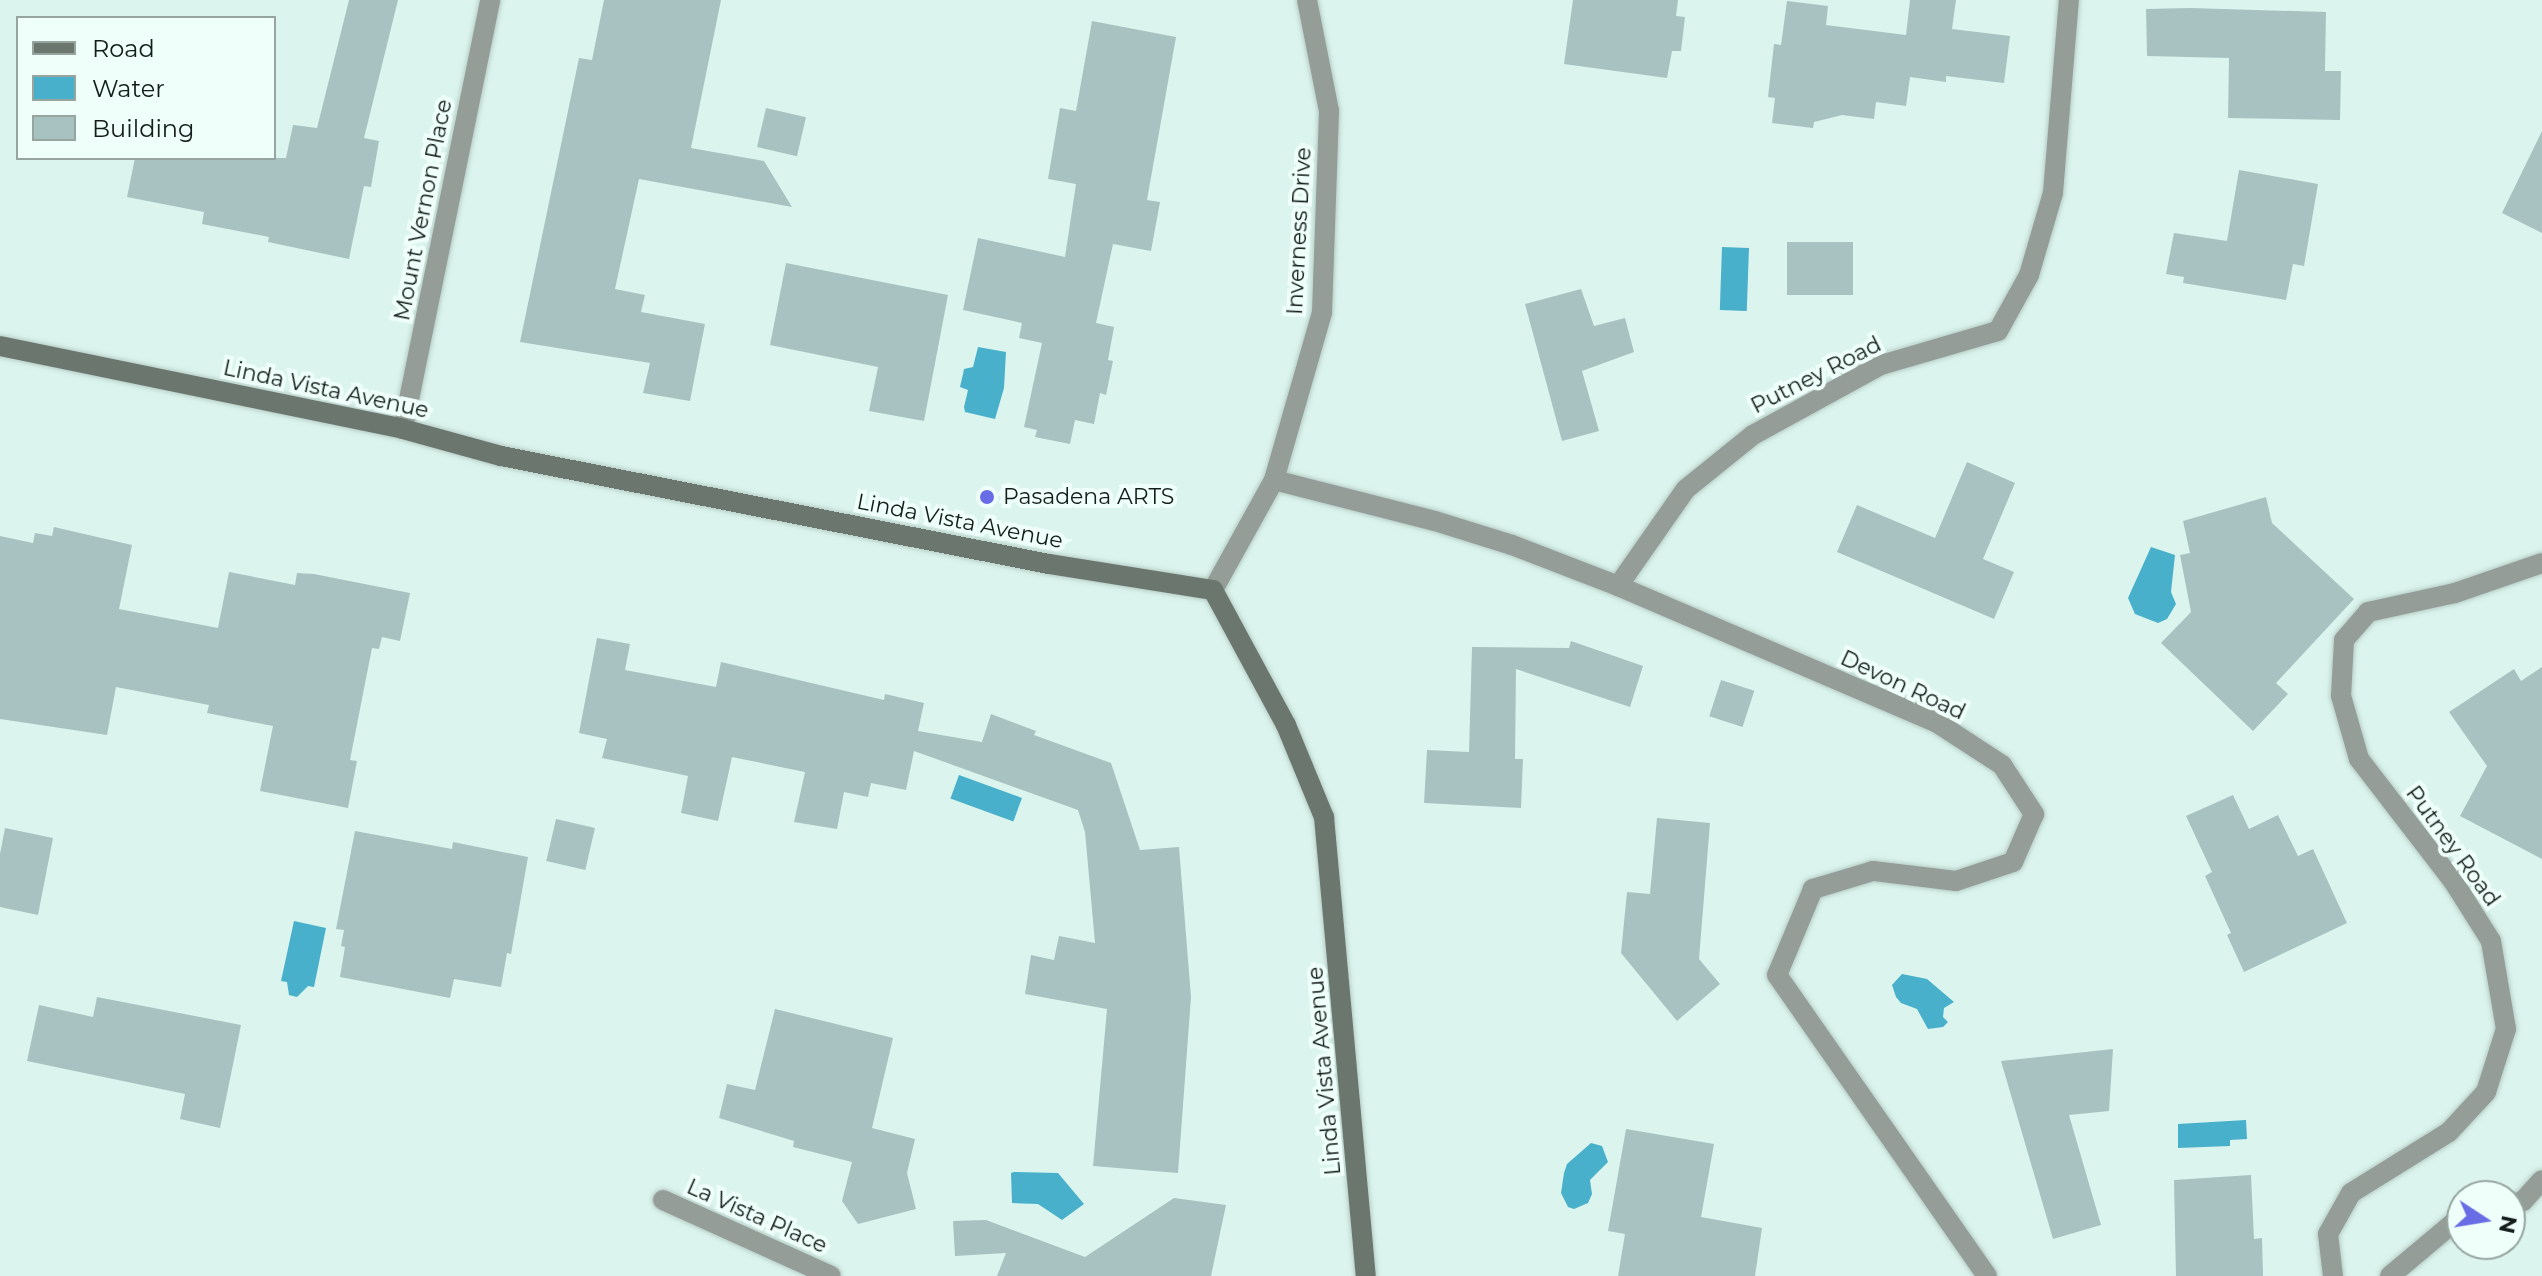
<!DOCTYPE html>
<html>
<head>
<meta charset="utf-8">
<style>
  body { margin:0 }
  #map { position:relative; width:2542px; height:1276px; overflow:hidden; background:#dbf4ed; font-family:Montserrat,sans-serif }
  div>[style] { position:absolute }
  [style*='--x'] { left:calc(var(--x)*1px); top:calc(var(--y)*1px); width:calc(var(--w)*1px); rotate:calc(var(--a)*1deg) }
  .water>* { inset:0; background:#48b0ca; transform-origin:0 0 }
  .building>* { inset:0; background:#a8c2c2; transform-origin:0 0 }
  .roads { filter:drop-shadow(0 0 2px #b7cdc7) drop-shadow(0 0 2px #b7cdc7) }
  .minor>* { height:20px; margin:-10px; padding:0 10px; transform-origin:10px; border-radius:10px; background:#949d97 }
  .secondary>* { height:20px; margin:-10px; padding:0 10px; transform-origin:10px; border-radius:10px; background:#6a766e }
  .dots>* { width:22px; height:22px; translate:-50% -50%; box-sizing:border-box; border:4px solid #effffa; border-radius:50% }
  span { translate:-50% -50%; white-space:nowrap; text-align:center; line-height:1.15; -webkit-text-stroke:8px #effffa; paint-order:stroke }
  .street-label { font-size:22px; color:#141d1b }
  .poi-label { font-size:22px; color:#141d1b }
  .left { translate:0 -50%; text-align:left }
  .legend { position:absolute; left:16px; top:16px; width:260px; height:144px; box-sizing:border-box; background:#effffa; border:2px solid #97a5a1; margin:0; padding:10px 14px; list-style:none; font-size:24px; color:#141d1b }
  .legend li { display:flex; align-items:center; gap:16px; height:40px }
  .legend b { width:40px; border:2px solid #97a5a1 }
  .north { position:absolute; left:2446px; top:1180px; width:80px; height:80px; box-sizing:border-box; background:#effffa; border:2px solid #97a5a1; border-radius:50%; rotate:102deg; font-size:22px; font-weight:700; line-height:32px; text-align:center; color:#141d1b }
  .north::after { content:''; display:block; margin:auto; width:28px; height:36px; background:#686ce5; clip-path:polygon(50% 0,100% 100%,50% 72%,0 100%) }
</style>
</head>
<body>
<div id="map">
  <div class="water">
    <i style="left:1722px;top:247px;width:27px;height:63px;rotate:2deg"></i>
    <i style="clip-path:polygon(978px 347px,1006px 352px,1004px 388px,995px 419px,965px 412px,964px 407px,968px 390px,960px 387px,963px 374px,964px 369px,973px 367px)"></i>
    <i style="clip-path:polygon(2151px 547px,2175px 555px,2171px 592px,2176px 604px,2167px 619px,2158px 623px,2135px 614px,2128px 598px)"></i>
    <i style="left:959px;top:775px;width:67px;height:25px;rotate:20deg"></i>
    <i style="clip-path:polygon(294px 921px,326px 928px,314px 987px,308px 986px,297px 997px,289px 995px,287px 982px,281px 981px)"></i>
    <i style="clip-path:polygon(1902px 974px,1927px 979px,1954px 1002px,1944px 1008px,1943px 1017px,1948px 1022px,1943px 1027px,1928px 1029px,1917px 1009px,1901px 1003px,1896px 997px,1892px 985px)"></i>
    <i style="clip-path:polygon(2246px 1120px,2247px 1139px,2230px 1140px,2230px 1146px,2178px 1148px,2178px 1124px)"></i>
    <i style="clip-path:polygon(1591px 1143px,1602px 1146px,1608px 1162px,1590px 1180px,1592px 1194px,1588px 1203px,1574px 1209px,1568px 1207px,1561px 1193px,1564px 1173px,1567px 1164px)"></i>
    <i style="clip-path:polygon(1014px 1172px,1058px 1173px,1084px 1204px,1062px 1220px,1038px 1204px,1012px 1203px,1011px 1173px)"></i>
  </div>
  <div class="building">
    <i style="clip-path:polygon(349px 0,398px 0,364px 138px,379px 141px,371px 187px,364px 186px,349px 259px,268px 242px,269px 237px,202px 224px,204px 212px,127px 197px,135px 158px,286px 158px,293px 125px,317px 128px)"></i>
    <i style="clip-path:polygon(604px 0,721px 0,691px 148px,764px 161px,792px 207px,639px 179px,615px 289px,645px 295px,641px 312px,705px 324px,690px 401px,643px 393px,650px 363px,520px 342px,579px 58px,592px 60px)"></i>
    <i style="clip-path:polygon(1573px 0,1678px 0,1676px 16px,1685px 17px,1681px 51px,1672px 51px,1667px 78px,1564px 64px)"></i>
    <i style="clip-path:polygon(1910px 0,1956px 0,1952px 29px,2010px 36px,2004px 83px,1946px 76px,1946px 82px,1910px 77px,1906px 106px,1876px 102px,1874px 119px,1842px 115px,1814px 122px,1813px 128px,1772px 123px,1775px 98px,1768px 97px,1774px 44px,1781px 45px,1787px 1px,1828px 6px,1826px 25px,1906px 35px)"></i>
    <i style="clip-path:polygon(2190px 8px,2326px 12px,2325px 71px,2341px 71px,2340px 120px,2228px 118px,2229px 58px,2147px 56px,2146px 9px)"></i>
    <i style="clip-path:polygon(1092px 21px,1176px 37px,1147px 200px,1160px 202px,1151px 251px,1113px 244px,1096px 323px,1114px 327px,1108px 360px,1113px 361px,1106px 395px,1100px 393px,1094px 424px,1075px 420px,1070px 444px,1035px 437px,1037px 430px,1024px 427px,1042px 343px,1019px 338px,1022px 323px,963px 310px,978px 238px,1065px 257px,1076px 184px,1048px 179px,1060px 108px,1076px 111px)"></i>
    <i style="left:766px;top:108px;width:41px;height:40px;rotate:13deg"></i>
    <i style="clip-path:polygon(2542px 131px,2542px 233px,2502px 213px)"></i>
    <i style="clip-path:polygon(2239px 170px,2318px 184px,2304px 266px,2293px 264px,2286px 300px,2183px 283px,2184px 277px,2166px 274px,2174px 233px,2227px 241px)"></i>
    <i style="left:1787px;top:242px;width:66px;height:53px"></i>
    <i style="clip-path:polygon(786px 263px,948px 295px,924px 421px,869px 411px,878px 367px,770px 345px)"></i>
    <i style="clip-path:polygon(1581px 289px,1594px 326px,1625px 318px,1634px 352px,1582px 371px,1599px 431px,1562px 441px,1525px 304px)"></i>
    <i style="clip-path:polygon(1967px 462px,2015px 483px,1983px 559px,2014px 572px,1994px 619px,1837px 552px,1857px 505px,1935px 538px)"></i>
    <i style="clip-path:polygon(2266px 497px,2272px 523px,2354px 599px,2276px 683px,2288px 694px,2253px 731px,2161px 643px,2191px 612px,2180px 555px,2190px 553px,2183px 521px)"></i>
    <i style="clip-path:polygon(54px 527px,132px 545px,119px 609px,218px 628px,229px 572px,295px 585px,297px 573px,314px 574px,410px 593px,400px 641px,382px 637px,379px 649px,372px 648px,350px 760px,357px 761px,348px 808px,260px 791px,273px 726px,207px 713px,209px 705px,116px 687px,107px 735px,0 719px,0 536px,33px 543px,35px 533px,52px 536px)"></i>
    <i style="clip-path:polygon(597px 638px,630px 644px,625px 670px,716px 687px,721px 662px,884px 700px,885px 694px,924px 703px,918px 731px,982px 742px,991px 714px,1036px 731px,1034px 735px,1111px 763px,1140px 850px,1179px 847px,1191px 997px,1178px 1173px,1093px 1166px,1107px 1009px,1025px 994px,1031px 955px,1054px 960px,1059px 936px,1095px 943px,1085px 832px,1078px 810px,914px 751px,906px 790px,871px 783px,868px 797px,844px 792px,837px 829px,794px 822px,805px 772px,732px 757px,718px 821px,681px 813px,688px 776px,602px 758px,607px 739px,579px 733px)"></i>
    <i style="clip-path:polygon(1571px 641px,1643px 666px,1630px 707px,1516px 669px,1515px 759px,1523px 759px,1521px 808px,1424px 803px,1427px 750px,1469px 752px,1472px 647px,1569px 648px)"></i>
    <i style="clip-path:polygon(2542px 667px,2542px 859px,2460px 816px,2487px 766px,2449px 712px,2514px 669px,2521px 681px)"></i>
    <i style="left:1721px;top:680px;width:35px;height:38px;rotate:18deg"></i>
    <i style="clip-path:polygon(2233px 795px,2249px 829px,2278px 815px,2298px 856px,2313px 849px,2347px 923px,2244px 972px,2227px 935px,2231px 933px,2205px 876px,2212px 872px,2186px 816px)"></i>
    <i style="clip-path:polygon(1657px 818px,1710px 823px,1699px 959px,1720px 984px,1677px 1021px,1621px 953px,1627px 892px,1650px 894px)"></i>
    <i style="left:556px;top:819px;width:40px;height:43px;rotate:13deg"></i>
    <i style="clip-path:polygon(5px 828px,53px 838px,38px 915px,0 907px,0 854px)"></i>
    <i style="clip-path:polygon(355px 831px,452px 849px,453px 842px,528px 857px,511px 954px,507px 953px,501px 987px,454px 979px,450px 998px,340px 977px,345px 947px,341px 946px,344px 930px,336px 929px)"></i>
    <i style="clip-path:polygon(97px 997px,241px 1025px,220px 1128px,180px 1119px,185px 1094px,27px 1061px,39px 1005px,93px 1017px)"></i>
    <i style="clip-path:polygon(775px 1009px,893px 1038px,872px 1128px,915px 1139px,907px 1173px,916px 1209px,858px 1224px,842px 1201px,852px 1162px,793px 1147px,794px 1141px,719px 1118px,727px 1084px,755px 1090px)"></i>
    <i style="clip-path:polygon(2113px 1049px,2109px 1111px,2069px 1115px,2101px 1225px,2053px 1239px,2001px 1061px)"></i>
    <i style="clip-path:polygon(1626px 1129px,1714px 1144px,1701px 1217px,1762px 1228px,1755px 1276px,1618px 1276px,1625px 1234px,1608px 1231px)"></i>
    <i style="clip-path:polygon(2251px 1175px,2254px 1239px,2262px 1238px,2263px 1276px,2176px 1276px,2174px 1180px)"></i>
    <i style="clip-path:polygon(1174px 1198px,1226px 1205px,1211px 1276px,997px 1276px,1006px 1253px,955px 1256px,953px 1221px,986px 1220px,1085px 1257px)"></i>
  </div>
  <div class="roads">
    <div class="minor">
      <i style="--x:403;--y:429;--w:438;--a:-78.5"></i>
      <i style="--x:1274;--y:480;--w:166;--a:14.3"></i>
      <i style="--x:1435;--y:521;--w:81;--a:17.3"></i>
      <i style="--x:1512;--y:545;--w:114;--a:21.1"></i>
      <i style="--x:1618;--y:586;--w:346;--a:23.2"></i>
      <i style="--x:1936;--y:722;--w:79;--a:33.1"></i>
      <i style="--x:2002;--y:765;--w:59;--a:56.9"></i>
      <i style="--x:2034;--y:814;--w:52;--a:113.6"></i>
      <i style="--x:2013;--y:862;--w:60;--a:161.6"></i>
      <i style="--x:1956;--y:881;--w:84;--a:-173.1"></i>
      <i style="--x:1873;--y:871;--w:63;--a:163.3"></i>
      <i style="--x:1813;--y:889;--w:93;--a:112.7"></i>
      <i style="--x:1777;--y:975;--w:367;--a:55.1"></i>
      <i style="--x:1618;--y:586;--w:118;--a:-55"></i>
      <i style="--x:1686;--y:489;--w:86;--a:-38.9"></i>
      <i style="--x:1753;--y:435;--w:146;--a:-28.7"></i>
      <i style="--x:1881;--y:365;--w:122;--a:-16.2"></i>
      <i style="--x:1998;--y:331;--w:64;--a:-61"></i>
      <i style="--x:2029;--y:275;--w:85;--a:-73.7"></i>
      <i style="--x:2053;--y:193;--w:194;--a:-85.3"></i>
      <i style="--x:1213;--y:590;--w:126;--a:-61"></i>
      <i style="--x:1274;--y:480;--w:174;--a:-74"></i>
      <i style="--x:1322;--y:313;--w:202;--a:-88"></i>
      <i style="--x:1329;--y:111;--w:113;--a:-101.2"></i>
      <i style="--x:663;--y:1200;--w:184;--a:24.3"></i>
      <i style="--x:2510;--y:1205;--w:14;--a:-17"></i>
      <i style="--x:2523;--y:1201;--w:28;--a:-48"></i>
      <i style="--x:2333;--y:1276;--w:42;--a:-96.8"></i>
      <i style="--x:2328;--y:1234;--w:47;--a:-60.7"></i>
      <i style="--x:2351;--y:1193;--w:115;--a:-31.9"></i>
      <i style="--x:2449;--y:1132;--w:54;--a:-47.2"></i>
      <i style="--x:2486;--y:1092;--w:66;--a:-72.4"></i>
      <i style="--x:2506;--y:1029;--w:89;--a:-99.7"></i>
      <i style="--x:2491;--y:941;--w:71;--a:-122.3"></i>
      <i style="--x:2453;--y:881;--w:154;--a:-127.6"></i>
      <i style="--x:2359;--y:759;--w:66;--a:-105.9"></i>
      <i style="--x:2341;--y:696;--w:56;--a:-86.9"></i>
      <i style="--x:2344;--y:640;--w:37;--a:-49"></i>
      <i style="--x:2368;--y:612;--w:89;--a:-12.3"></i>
      <i style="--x:2455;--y:593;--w:92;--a:-19"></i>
      <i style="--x:2390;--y:1276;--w:81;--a:-40"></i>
      <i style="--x:2452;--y:1224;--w:10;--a:-17"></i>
    </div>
    <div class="secondary">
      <i style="--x:0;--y:346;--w:411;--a:11.6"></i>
      <i style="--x:403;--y:429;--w:102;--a:15.4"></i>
      <i style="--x:501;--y:456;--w:559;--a:11.15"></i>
      <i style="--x:1049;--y:564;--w:166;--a:9"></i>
      <i style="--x:1213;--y:590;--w:153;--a:61.6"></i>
      <i style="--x:1286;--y:725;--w:100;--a:67.6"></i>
      <i style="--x:1324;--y:817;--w:461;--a:84.8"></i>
    </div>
  </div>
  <div class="dots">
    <i style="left:987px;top:497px;background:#686ce5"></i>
  </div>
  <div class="street-label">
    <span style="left:423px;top:210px;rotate:-79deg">Mount Vernon Place</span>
    <span style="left:1299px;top:231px;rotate:-87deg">Inverness Drive</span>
    <span style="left:1816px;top:375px;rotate:-27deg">Putney Road</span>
    <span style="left:326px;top:389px;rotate:12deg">Linda Vista Avenue</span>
    <span style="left:960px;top:521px;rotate:11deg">Linda Vista Avenue</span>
    <span style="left:1903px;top:685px;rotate:25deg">Devon Road</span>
    <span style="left:2453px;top:846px;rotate:54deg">Putney Road</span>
    <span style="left:1324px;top:1071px;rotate:-95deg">Linda Vista Avenue</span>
    <span style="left:757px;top:1216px;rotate:24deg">La Vista Place</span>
  </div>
  <div class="poi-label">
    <span class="left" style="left:1003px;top:497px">Pasadena ARTS</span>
  </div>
  <ul class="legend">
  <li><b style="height:10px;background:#6a766e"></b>Road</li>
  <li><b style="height:22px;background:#48b0ca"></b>Water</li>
  <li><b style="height:22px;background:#a8c2c2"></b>Building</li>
  </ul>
  <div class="north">N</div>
</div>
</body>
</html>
